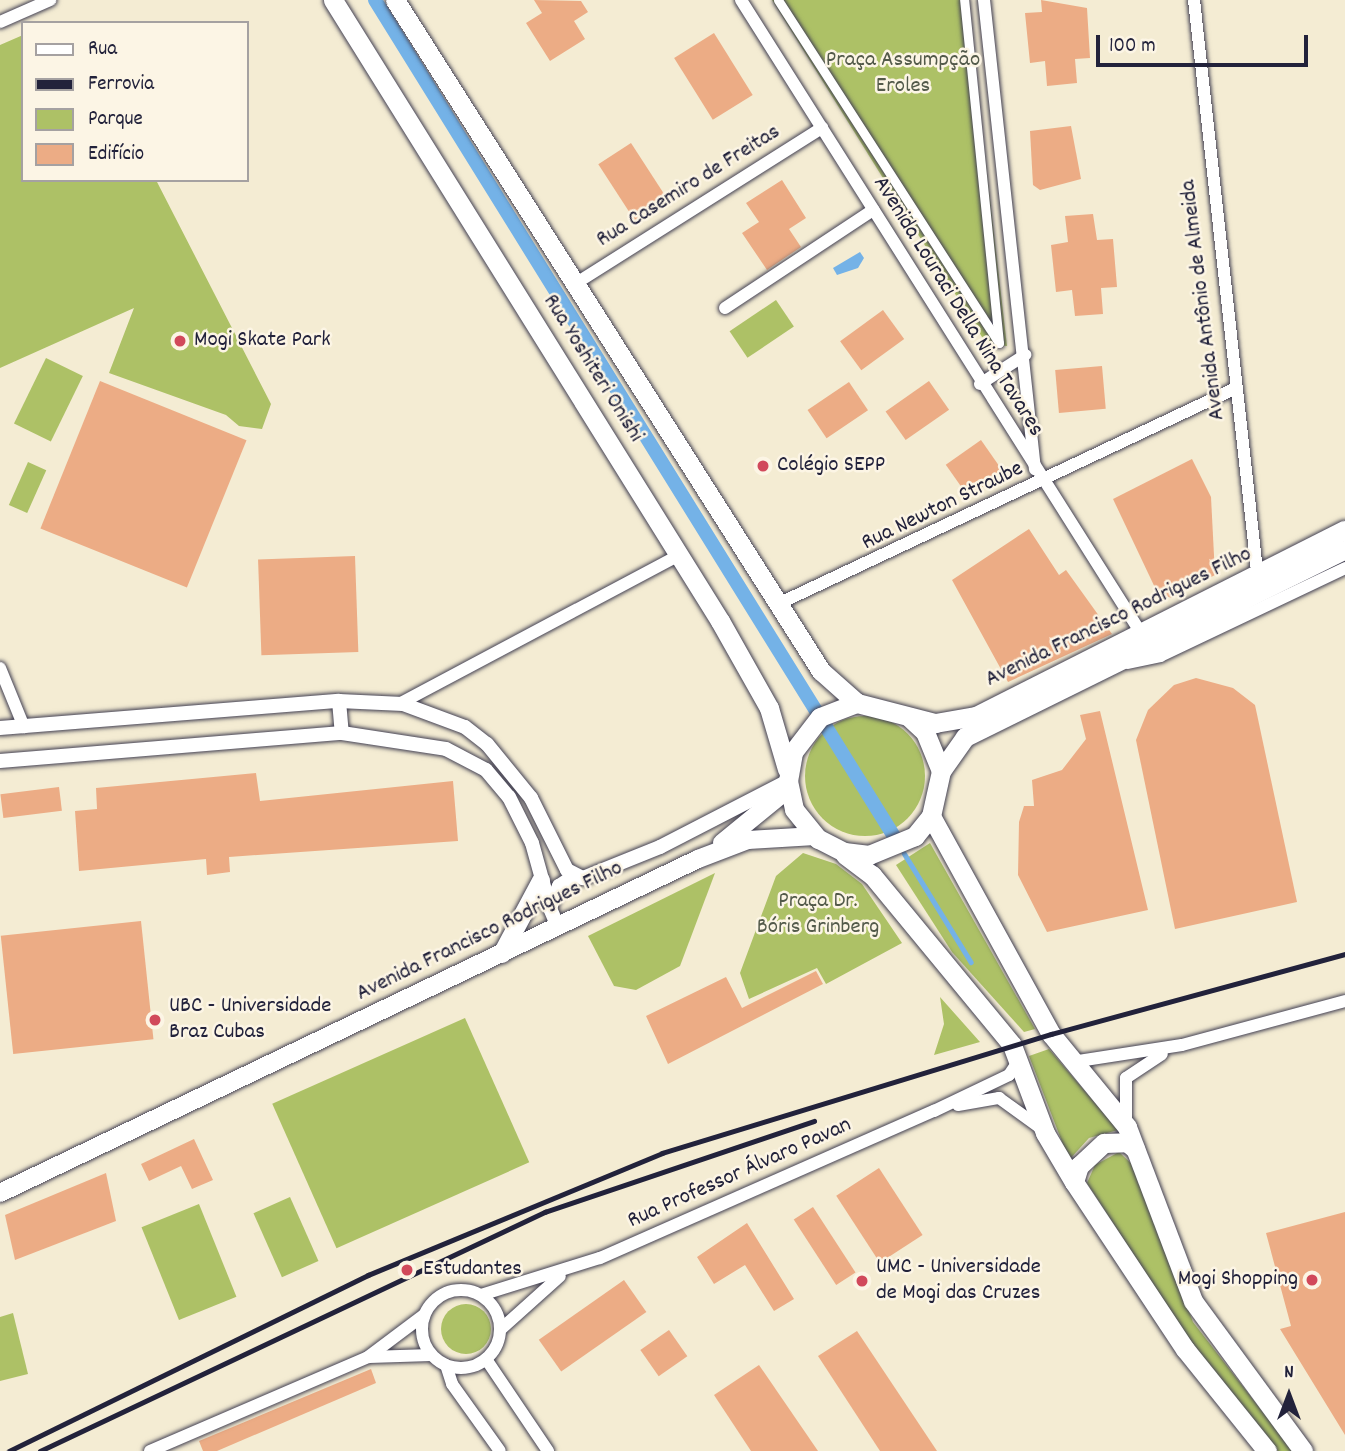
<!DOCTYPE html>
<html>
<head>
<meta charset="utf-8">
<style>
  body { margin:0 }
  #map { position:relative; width:1345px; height:1451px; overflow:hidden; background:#f4ecd3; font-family:Dekko,sans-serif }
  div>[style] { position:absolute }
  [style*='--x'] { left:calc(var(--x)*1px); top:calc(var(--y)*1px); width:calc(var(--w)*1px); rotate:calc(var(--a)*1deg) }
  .green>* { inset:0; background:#adc166; transform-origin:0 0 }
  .round { border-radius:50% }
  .water>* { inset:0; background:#74b2e7 }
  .stream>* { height:4.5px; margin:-2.25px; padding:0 2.25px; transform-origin:2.25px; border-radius:2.25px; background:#74b2e7 }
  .canal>* { height:14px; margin:-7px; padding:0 7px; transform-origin:7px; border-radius:7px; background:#74b2e7 }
  .building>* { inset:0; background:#ecac85; transform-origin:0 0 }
  .roads { filter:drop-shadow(0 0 2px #424052) drop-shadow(0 0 2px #424052) }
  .pedestrian>* { height:9px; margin:-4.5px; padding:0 4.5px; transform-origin:4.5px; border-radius:4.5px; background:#fff }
  .minor>* { height:12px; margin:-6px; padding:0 6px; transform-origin:6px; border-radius:6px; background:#fff }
  .minor>.ring { margin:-6px; padding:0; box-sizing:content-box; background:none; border:12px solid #fff; border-radius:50% }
  .tertiary>* { height:14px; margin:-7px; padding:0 7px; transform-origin:7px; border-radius:7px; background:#fff }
  .secondary>* { height:18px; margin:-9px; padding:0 9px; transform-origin:9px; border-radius:9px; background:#fff }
  .primary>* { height:19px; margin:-9.5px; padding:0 9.5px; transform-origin:9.5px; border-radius:9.5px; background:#fff }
  .rail>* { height:4.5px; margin:-2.25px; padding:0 2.25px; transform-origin:2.25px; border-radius:2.25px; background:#22223b }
  .dots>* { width:19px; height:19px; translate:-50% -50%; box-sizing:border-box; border:4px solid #fcf5e5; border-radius:50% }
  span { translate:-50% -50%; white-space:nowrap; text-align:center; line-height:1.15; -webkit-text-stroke:5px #fcf5e5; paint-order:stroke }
  .park-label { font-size:23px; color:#535a4a }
  .street-label { font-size:23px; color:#22223b }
  .poi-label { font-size:23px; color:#22223b }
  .left { translate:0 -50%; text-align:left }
  .right { translate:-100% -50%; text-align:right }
  .legend { position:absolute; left:21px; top:21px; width:228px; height:161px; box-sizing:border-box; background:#fcf5e5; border:2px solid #a5a1a1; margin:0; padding:9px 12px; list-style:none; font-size:21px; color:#22223b }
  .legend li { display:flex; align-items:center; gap:14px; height:35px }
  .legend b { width:35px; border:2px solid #a5a1a1 }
  .north { position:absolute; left:1254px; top:1360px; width:70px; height:70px; -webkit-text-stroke:5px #fcf5e5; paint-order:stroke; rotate:0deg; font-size:19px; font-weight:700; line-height:28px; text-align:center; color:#22223b }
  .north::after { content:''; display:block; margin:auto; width:24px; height:32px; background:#22223b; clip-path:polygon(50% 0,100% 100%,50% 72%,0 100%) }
  .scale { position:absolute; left:1096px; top:35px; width:212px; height:32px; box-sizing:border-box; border:4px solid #22223b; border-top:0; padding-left:9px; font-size:21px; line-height:24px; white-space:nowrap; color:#22223b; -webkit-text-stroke:5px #fcf5e5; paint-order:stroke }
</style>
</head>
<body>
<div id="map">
  <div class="green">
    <i style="clip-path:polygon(772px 0,967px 0,1007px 346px,987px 345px)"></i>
    <i style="clip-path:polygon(23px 35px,23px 180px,156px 180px,271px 404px,262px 429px,239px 426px,226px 415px,109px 373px,134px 308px,0 368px,0 45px)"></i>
    <i style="left:776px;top:300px;width:32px;height:56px;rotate:56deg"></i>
    <i style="left:46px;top:358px;width:41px;height:73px;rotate:26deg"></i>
    <i style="left:28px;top:462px;width:20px;height:47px;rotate:24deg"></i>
    <i class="round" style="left:805px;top:716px;width:120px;height:120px"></i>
    <i style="clip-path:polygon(930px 843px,1035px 1029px,1024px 1032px,952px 952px,896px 865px)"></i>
    <i style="clip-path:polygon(803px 853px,836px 864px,862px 884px,902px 943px,826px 984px,817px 968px,749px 999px,740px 973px,776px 876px)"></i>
    <i style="clip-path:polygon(715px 873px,680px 966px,636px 990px,614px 986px,588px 936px)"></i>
    <i style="clip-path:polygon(940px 997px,980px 1042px,934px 1055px,944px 1024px)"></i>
    <i style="left:465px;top:1018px;width:158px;height:211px;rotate:66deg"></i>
    <i style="clip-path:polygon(1049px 1049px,1118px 1130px,1089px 1138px,1069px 1160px,1029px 1056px)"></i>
    <i style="clip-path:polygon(1119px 1152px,1135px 1167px,1193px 1322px,1293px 1451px,1274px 1451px,1184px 1332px,1087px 1183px,1095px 1165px)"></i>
    <i style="left:290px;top:1197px;width:70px;height:40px;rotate:66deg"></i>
    <i style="left:199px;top:1204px;width:100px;height:62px;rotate:68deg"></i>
    <i class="round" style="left:441px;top:1304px;width:50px;height:50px"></i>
    <i style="clip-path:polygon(13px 1313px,28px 1374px,0 1381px,0 1317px)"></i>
  </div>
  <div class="water">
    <i style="clip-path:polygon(860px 252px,864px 258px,858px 268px,837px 275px,833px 268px)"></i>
  </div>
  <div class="stream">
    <i style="--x:904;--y:853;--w:128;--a:58.4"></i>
  </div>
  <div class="canal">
    <i style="--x:375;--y:0;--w:986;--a:58.18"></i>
  </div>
  <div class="building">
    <i style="clip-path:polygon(534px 0,581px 1px,588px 12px,574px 21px,585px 39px,550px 61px,526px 23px,542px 13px)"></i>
    <i style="clip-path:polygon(1041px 0,1087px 8px,1090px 58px,1075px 59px,1077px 83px,1047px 86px,1045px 61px,1030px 63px,1025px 13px,1042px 12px)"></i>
    <i style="left:714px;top:33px;width:73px;height:47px;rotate:58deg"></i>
    <i style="clip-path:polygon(1071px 126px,1081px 179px,1040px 190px,1033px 185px,1030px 131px)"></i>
    <i style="left:631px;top:143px;width:67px;height:39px;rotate:57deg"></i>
    <i style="clip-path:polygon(782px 180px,806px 218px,789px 229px,801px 247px,767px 270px,742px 233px,759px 222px,746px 203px)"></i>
    <i style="clip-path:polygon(1093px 214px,1097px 240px,1113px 239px,1117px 287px,1101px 288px,1103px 314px,1075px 316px,1072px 290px,1056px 292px,1051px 245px,1068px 242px,1065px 216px)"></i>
    <i style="left:883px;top:310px;width:36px;height:53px;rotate:54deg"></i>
    <i style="left:1102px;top:366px;width:43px;height:47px;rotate:85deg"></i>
    <i style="left:100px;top:381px;width:158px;height:159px;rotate:22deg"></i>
    <i style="left:929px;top:381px;width:35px;height:53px;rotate:55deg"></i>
    <i style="left:849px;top:382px;width:34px;height:50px;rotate:56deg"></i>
    <i style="left:981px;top:440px;width:39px;height:43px;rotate:55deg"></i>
    <i style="clip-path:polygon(1192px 459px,1211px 497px,1215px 575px,1172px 598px,1158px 594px,1113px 499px)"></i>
    <i style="clip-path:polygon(1029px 529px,1059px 575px,1066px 570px,1112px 634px,1008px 682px,952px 580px)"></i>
    <i style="left:355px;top:556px;width:96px;height:97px;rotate:88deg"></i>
    <i style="clip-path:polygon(1196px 678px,1233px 688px,1255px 705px,1297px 902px,1175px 929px,1136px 740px,1148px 710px,1174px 685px)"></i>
    <i style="clip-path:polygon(1100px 711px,1148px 910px,1047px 932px,1018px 875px,1019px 822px,1024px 806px,1034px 806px,1032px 780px,1062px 770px,1086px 739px,1080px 715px)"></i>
    <i style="clip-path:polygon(256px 773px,260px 801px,453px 781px,458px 841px,229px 857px,230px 872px,207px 875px,206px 859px,79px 871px,75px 811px,97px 809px,96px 788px)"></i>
    <i style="left:59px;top:787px;width:24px;height:59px;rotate:83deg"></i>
    <i style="left:141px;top:921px;width:119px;height:141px;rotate:84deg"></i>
    <i style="clip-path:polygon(816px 971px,823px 984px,668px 1064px,646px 1016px,726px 977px,742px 1008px)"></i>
    <i style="clip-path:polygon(194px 1139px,213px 1180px,192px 1189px,181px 1166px,149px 1181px,141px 1164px)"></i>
    <i style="left:879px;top:1168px;width:80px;height:51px;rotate:57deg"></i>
    <i style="clip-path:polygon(106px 1173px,116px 1221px,15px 1260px,5px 1215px)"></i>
    <i style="left:813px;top:1207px;width:78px;height:23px;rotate:57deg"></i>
    <i style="clip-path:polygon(1345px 1212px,1345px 1435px,1280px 1329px,1291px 1326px,1266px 1233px)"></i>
    <i style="clip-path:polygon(747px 1223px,794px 1299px,774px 1311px,745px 1265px,714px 1284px,697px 1257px)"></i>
    <i style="left:624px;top:1280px;width:39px;height:104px;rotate:55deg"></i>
    <i style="left:669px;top:1330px;width:32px;height:35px;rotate:55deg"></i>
    <i style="clip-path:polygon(857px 1331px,937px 1451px,880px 1451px,818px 1356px)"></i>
    <i style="clip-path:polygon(759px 1365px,818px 1451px,751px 1451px,714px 1395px)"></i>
    <i style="clip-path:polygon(371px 1369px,376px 1383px,217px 1451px,203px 1451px,199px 1441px)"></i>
  </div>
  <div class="roads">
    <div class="pedestrian">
      <i style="--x:778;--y:0;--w:408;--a:57.2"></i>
      <i style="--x:999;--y:343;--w:345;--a:-95.8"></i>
    </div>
    <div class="minor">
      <i style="--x:741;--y:0;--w:749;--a:57.71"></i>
      <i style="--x:984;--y:0;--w:472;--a:83.8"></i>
      <i style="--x:1194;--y:0;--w:584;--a:83.7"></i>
      <i style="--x:0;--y:22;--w:55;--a:-23.7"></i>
      <i style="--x:578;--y:282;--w:289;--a:-32.3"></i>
      <i style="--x:725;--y:308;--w:178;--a:-33.5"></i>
      <i style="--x:980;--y:384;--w:54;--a:-32.8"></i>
      <i style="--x:780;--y:603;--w:504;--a:-25.24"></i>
      <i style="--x:1128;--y:663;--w:33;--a:-12"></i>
      <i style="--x:1160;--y:656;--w:205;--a:-25.4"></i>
      <i style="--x:0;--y:668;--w:64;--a:67.9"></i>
      <i style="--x:399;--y:704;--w:317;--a:-28"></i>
      <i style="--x:1072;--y:1062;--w:111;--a:-8.8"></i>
      <i style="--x:1182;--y:1045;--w:169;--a:-15.1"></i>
      <i style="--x:958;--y:1105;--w:42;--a:-9.7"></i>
      <i style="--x:999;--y:1098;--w:48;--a:35.7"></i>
      <i style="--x:1126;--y:1123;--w:45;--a:-90"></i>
      <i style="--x:1126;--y:1078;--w:43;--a:-33.7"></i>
      <i class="ring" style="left:422px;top:1290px;width:66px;height:66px"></i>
      <i style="--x:481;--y:1295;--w:125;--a:-17.3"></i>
      <i style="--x:600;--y:1258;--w:365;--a:-23.8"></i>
      <i style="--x:934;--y:1111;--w:83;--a:-25.6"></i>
      <i style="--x:1009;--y:1075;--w:18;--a:-56"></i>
      <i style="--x:501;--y:1329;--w:79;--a:-41.9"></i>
      <i style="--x:369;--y:1357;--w:62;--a:-1.8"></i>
      <i style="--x:486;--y:1359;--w:111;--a:56"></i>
      <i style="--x:446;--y:1365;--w:20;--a:72"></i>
      <i style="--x:452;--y:1384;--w:82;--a:54.4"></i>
      <i style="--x:150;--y:1451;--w:237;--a:-23.3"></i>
      <i style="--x:368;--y:1357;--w:70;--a:-36.9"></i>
    </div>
    <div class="tertiary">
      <i style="--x:339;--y:701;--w:32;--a:85"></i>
      <i style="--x:0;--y:728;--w:340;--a:-4.6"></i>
      <i style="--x:339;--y:701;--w:64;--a:2.7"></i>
      <i style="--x:403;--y:704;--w:66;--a:20.4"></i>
      <i style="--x:465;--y:727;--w:28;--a:38"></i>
      <i style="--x:487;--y:744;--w:70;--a:50.8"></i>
      <i style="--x:531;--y:798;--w:80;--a:63.4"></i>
      <i style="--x:567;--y:870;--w:18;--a:27"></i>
      <i style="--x:583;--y:878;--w:83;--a:-21.9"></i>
      <i style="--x:660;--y:847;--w:144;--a:-27.3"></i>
      <i style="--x:0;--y:761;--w:343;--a:-4.7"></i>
      <i style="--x:342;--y:733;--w:105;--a:8.7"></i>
      <i style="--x:446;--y:749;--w:45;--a:27.7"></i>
      <i style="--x:486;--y:770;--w:35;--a:50"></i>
      <i style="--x:509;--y:797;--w:51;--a:63.4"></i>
      <i style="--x:532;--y:843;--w:67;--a:74.5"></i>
      <i style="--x:558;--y:927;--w:21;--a:-113"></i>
      <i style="--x:550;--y:908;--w:24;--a:-68"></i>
      <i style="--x:559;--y:886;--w:18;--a:-34"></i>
    </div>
    <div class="secondary">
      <i style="--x:722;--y:843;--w:85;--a:-39.3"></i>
      <i style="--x:502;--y:954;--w:83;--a:-61.9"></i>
      <i style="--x:0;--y:1193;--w:774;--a:-25.57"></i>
      <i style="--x:698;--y:859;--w:53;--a:-20.8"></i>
      <i style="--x:748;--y:840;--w:67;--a:-3.4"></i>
    </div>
    <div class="primary">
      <i style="--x:333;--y:0;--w:732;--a:58.07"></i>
      <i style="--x:720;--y:621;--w:100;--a:60.6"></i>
      <i style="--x:769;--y:708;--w:64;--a:73.6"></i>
      <i style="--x:395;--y:0;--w:795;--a:57.59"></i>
      <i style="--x:821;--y:671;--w:48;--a:41.6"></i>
      <i style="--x:909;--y:717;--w:22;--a:43"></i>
      <i style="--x:925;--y:732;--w:42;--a:67.7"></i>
      <i style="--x:941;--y:771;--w:46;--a:102.5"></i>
      <i style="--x:931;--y:816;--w:26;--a:129"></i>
      <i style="--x:915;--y:836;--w:50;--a:157.6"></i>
      <i style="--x:869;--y:855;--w:25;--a:-173"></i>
      <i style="--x:844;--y:852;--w:29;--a:-153"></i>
      <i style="--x:818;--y:839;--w:38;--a:-129"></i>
      <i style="--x:794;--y:809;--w:29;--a:-102"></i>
      <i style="--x:788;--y:781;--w:29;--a:-80"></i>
      <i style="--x:793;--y:752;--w:44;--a:-52.4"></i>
      <i style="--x:820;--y:717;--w:40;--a:-21"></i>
      <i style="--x:857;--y:703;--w:81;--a:14.4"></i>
      <i style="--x:935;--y:723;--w:42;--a:-9.7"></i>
      <i style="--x:976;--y:716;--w:413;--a:-26.8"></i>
      <i style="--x:941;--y:771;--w:42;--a:-54.8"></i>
      <i style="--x:965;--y:737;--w:424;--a:-26.3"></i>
      <i style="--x:931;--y:816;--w:249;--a:61.2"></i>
      <i style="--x:1051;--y:1034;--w:120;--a:50.7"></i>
      <i style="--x:1127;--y:1127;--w:186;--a:69.2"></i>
      <i style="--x:1193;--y:1301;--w:186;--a:53.7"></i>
      <i style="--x:845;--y:855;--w:34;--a:37"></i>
      <i style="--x:872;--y:875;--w:220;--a:50.5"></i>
      <i style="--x:1012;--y:1045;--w:94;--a:69.4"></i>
      <i style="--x:1045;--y:1133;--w:57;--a:59.4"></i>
      <i style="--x:1074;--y:1182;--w:201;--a:56.4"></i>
      <i style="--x:1185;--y:1349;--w:131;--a:51.2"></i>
      <i style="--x:1074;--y:1182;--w:17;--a:-73"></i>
      <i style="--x:1079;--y:1166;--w:34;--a:-43"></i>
      <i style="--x:1104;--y:1143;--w:23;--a:-2"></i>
      <i style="--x:1127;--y:1142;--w:11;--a:41"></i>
    </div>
  </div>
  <div class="rail">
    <i style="--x:9;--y:1451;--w:400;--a:-26.1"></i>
    <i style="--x:368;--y:1275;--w:318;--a:-22.5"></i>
    <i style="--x:662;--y:1153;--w:407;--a:-17"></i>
    <i style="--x:1051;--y:1034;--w:305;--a:-15.2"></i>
    <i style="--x:40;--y:1451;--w:559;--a:-25.33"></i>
    <i style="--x:545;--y:1212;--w:284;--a:-18.7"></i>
  </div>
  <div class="dots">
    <i style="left:180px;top:341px;background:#d1495b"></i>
    <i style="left:763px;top:466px;background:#d1495b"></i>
    <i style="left:155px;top:1020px;background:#d1495b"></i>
    <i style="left:407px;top:1270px;background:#d1495b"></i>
    <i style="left:1312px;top:1280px;background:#d1495b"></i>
    <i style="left:862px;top:1281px;background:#d1495b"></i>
  </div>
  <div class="park-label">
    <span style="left:903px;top:74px">Praça Assumpção<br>Eroles</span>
    <span style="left:818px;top:915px">Praça Dr.<br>Bóris Grinberg</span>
  </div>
  <div class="street-label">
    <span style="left:689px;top:187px;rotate:-32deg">Rua Casemiro de Freitas</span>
    <span style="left:1204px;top:300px;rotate:-97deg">Avenida Antônio de Almeida</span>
    <span style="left:957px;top:307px;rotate:58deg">Avenida Louraci Della Nina Tavares</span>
    <span style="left:592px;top:369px;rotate:58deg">Rua Yoshiteri Onishi</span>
    <span style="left:943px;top:507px;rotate:-26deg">Rua Newton Straube</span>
    <span style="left:1119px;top:618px;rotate:-26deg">Avenida Francisco Rodrigues Filho</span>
    <span style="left:490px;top:932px;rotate:-26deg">Avenida Francisco Rodrigues Filho</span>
    <span style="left:740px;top:1174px;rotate:-24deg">Rua Professor Álvaro Pavan</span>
  </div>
  <div class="poi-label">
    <span class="left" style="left:194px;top:341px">Mogi Skate Park</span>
    <span class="left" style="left:777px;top:466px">Colégio SEPP</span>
    <span class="left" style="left:169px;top:1020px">UBC - Universidade<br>Braz Cubas</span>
    <span class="left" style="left:876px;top:1281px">UMC - Universidade<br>de Mogi das Cruzes</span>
    <span class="left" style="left:423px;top:1270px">Estudantes</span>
    <span class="right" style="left:1298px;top:1280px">Mogi Shopping</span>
  </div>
  <ul class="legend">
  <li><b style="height:9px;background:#fff"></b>Rua</li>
  <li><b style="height:9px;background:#22223b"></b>Ferrovia</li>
  <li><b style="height:19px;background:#adc166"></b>Parque</li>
  <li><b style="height:19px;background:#ecac85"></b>Edifício</li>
  </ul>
  <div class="north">N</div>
  <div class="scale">100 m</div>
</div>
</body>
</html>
